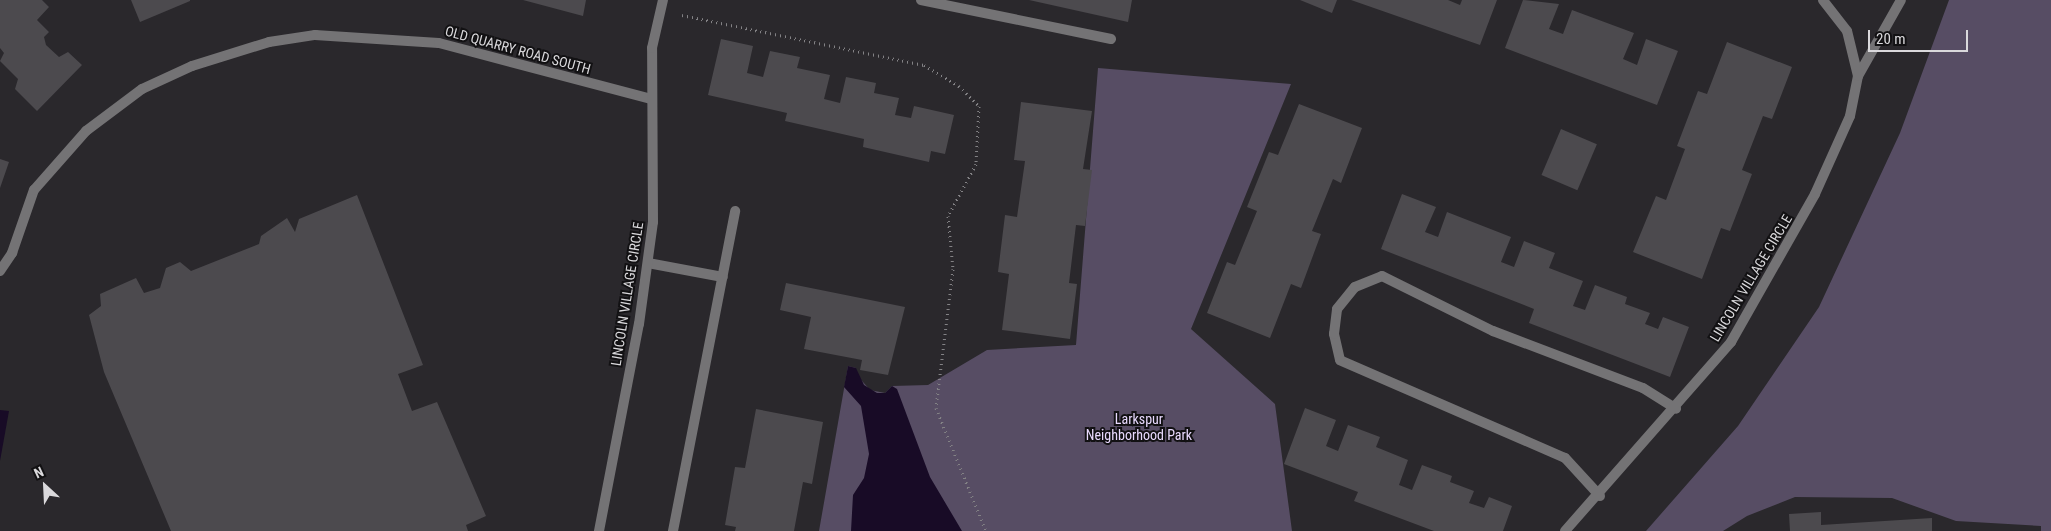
<!DOCTYPE html>
<html>
<head>
<meta charset="utf-8">
<style>
  body { margin:0 }
  #map { position:relative; width:2051px; height:531px; overflow:hidden; background:#2a282c; font-family:"Roboto Condensed",sans-serif }
  div>[style] { position:absolute }
  [style*='--x'] { left:calc(var(--x)*1px); top:calc(var(--y)*1px); width:calc(var(--w)*1px); rotate:calc(var(--a)*1deg) }
  .green>* { inset:0; background:#574d64 }
  .water>* { inset:0; background:#180b26 }
  .building>* { inset:0; background:#4c4a4e; transform-origin:0 0 }
  .path>* { height:3px; margin-top:-1.5px; transform-origin:0; background:repeating-linear-gradient(90deg,#838285 0 1px,transparent 0 5px) }
  .service>* { height:10px; margin:-5px; padding:0 5px; transform-origin:5px; border-radius:5px; background:#747375 }
  .minor>* { height:10px; margin:-5px; padding:0 5px; transform-origin:5px; border-radius:5px; background:#747375 }
  span { translate:-50% -50%; white-space:nowrap; text-align:center; line-height:1.15; -webkit-text-stroke:4px #121113; paint-order:stroke }
  .street-label { font-size:14px; color:#dad9dc }
  .park-label { font-size:14px; color:#e9dafe }
  .north { position:absolute; left:20px; top:461px; width:50px; height:50px; -webkit-text-stroke:4px #121113; paint-order:stroke; rotate:335deg; font-size:14px; font-weight:700; line-height:20px; text-align:center; color:#dad9dc }
  .north::after { content:''; display:block; margin:auto; width:18px; height:22px; background:#dad9dc; clip-path:polygon(50% 0,100% 100%,50% 72%,0 100%) }
  .scale { position:absolute; left:1868px; top:30px; width:100px; height:22px; box-sizing:border-box; border:2px solid #dad9dc; border-top:0; padding-left:6px; font-size:15px; line-height:18px; white-space:nowrap; color:#dad9dc; -webkit-text-stroke:4px #121113; paint-order:stroke }
</style>
</head>
<body>
<div id="map">
  <div class="green">
    <i style="clip-path:polygon(1949px 0,2051px 0,2051px 531px,2041px 531px,2041px 526px,1956px 521px,1892px 498px,1795px 497px,1747px 516px,1723px 531px,1646px 531px,1738px 426px,1819px 307px,1900px 133px)"></i>
    <i style="clip-path:polygon(1098px 68px,1291px 84px,1191px 329px,1275px 404px,1292px 531px,819px 531px,848px 366px,856px 368px,856px 374px,870px 390px,885px 393px,892px 386px,928px 385px,987px 350px,1076px 345px)"></i>
  </div>
  <div class="water">
    <i style="clip-path:polygon(848px 366px,856px 368px,864px 385px,877px 393px,885px 393px,892px 386px,897px 389px,930px 477px,962px 531px,851px 531px,853px 495px,864px 478px,869px 454px,861px 406px,844px 387px)"></i>
    <i style="clip-path:polygon(0 410px,9px 411px,0 461px)"></i>
  </div>
  <div class="building">
    <i style="clip-path:polygon(0 0,42px 0,49px 7px,37px 20px,49px 32px,44px 37px,46px 45px,59px 57px,68px 52px,82px 65px,37px 111px,15px 89px,18px 79px,0 61px,4px 53px,0 48px)"></i>
    <i style="clip-path:polygon(131px 0,190px 0,190px 1px,140px 22px)"></i>
    <i style="clip-path:polygon(523px 0,586px 0,583px 16px)"></i>
    <i style="clip-path:polygon(1029px 0,1132px 0,1128px 22px)"></i>
    <i style="clip-path:polygon(1300px 0,1337px 0,1332px 13px)"></i>
    <i style="clip-path:polygon(1351px 0,1448px 0,1460px 5px,1462px 0,1497px 0,1480px 45px)"></i>
    <i style="clip-path:polygon(1523px 0,1559px 4px,1549px 29px,1563px 34px,1572px 10px,1634px 33px,1623px 59px,1637px 65px,1646px 39px,1678px 51px,1657px 105px,1505px 48px)"></i>
    <i style="clip-path:polygon(721px 39px,753px 46px,747px 73px,763px 77px,770px 51px,800px 57px,797px 68px,830px 75px,824px 99px,840px 103px,846px 77px,876px 83px,874px 93px,899px 98px,895px 115px,911px 118px,914px 106px,954px 115px,945px 154px,931px 151px,929px 162px,863px 147px,864px 139px,785px 121px,787px 113px,708px 95px)"></i>
    <i style="clip-path:polygon(1727px 42px,1792px 67px,1772px 119px,1763px 116px,1742px 170px,1752px 174px,1730px 231px,1721px 228px,1702px 279px,1633px 252px,1656px 196px,1666px 200px,1685px 149px,1677px 146px,1698px 91px,1707px 94px)"></i>
    <i style="clip-path:polygon(1021px 102px,1092px 111px,1083px 169px,1092px 170px,1085px 226px,1076px 225px,1069px 283px,1077px 284px,1070px 339px,1002px 330px,1009px 274px,998px 272px,1005px 215px,1017px 217px,1025px 161px,1014px 160px)"></i>
    <i style="clip-path:polygon(1299px 104px,1362px 128px,1341px 183px,1333px 179px,1312px 231px,1321px 234px,1301px 288px,1291px 284px,1270px 338px,1207px 313px,1227px 262px,1235px 265px,1257px 211px,1247px 207px,1269px 152px,1278px 155px)"></i>
    <i style="left:1561px;top:129px;width:39px;height:50px;rotate:23deg"></i>
    <i style="clip-path:polygon(0 159px,9px 162px,0 188px)"></i>
    <i style="clip-path:polygon(1402px 194px,1436px 207px,1425px 232px,1438px 237px,1447px 212px,1511px 237px,1501px 262px,1514px 267px,1524px 241px,1555px 253px,1549px 268px,1583px 281px,1573px 306px,1585px 310px,1595px 285px,1627px 297px,1625px 304px,1650px 313px,1645px 324px,1658px 329px,1663px 317px,1689px 327px,1670px 377px,1529px 323px,1534px 309px,1381px 249px)"></i>
    <i style="clip-path:polygon(357px 195px,423px 365px,398px 374px,412px 411px,437px 402px,486px 516px,466px 525px,468px 531px,171px 531px,104px 372px,89px 315px,101px 306px,100px 294px,136px 278px,144px 293px,160px 288px,166px 268px,180px 262px,191px 271px,259px 244px,261px 236px,287px 218px,295px 232px,299px 219px)"></i>
    <i style="clip-path:polygon(786px 283px,905px 307px,888px 375px,860px 370px,862px 360px,804px 349px,811px 317px,780px 310px)"></i>
    <i style="clip-path:polygon(1305px 408px,1336px 420px,1326px 446px,1338px 451px,1348px 425px,1380px 437px,1376px 447px,1408px 460px,1399px 485px,1412px 490px,1422px 465px,1452px 476px,1450px 482px,1474px 491px,1469px 503px,1484px 508px,1489px 497px,1512px 506px,1503px 531px,1434px 531px,1354px 501px,1358px 492px,1284px 464px)"></i>
    <i style="clip-path:polygon(756px 409px,823px 422px,812px 484px,803px 482px,794px 531px,735px 531px,736px 527px,725px 525px,735px 467px,745px 468px)"></i>
    <i style="clip-path:polygon(1821px 512px,1821px 525px,1932px 518px,1932px 531px,1790px 531px,1789px 514px)"></i>
  </div>
  <div class="path">
    <i style="--x:682;--y:15;--w:247;--a:11.7"></i>
    <i style="--x:924;--y:65;--w:41;--a:31"></i>
    <i style="--x:959;--y:86;--w:28;--a:45"></i>
    <i style="--x:979;--y:106;--w:58;--a:93"></i>
    <i style="--x:976;--y:164;--w:59;--a:118.3"></i>
    <i style="--x:948;--y:216;--w:53;--a:84.6"></i>
    <i style="--x:953;--y:269;--w:140;--a:97"></i>
    <i style="--x:936;--y:408;--w:133;--a:67.9"></i>
  </div>
  <div class="service">
    <i style="--x:921;--y:0;--w:194;--a:11.6"></i>
    <i style="--x:1858;--y:76;--w:87;--a:-60.5"></i>
    <i style="--x:648;--y:263;--w:76;--a:10.6"></i>
    <i style="--x:1600;--y:496;--w:52;--a:-132.6"></i>
    <i style="--x:1565;--y:458;--w:245;--a:-156.5"></i>
    <i style="--x:1340;--y:360;--w:27;--a:-103"></i>
    <i style="--x:1334;--y:334;--w:25;--a:-83"></i>
    <i style="--x:1337;--y:309;--w:28;--a:-51"></i>
    <i style="--x:1355;--y:287;--w:29;--a:-22"></i>
    <i style="--x:1382;--y:276;--w:124;--a:26.4"></i>
    <i style="--x:1493;--y:331;--w:160;--a:20.8"></i>
    <i style="--x:1643;--y:388;--w:39;--a:32"></i>
    <i style="--x:673;--y:531;--w:326;--a:-79"></i>
  </div>
  <div class="minor">
    <i style="--x:0;--y:271;--w:22;--a:-56"></i>
    <i style="--x:12;--y:253;--w:67;--a:-70.8"></i>
    <i style="--x:34;--y:190;--w:79;--a:-48.6"></i>
    <i style="--x:86;--y:131;--w:70;--a:-36.9"></i>
    <i style="--x:142;--y:89;--w:55;--a:-24.7"></i>
    <i style="--x:192;--y:66;--w:81;--a:-17.3"></i>
    <i style="--x:269;--y:42;--w:47;--a:-8.7"></i>
    <i style="--x:315;--y:35;--w:124;--a:3.7"></i>
    <i style="--x:439;--y:43;--w:219;--a:14.8"></i>
    <i style="--x:599;--y:531;--w:211;--a:-79.1"></i>
    <i style="--x:639;--y:324;--w:103;--a:-82.2"></i>
    <i style="--x:653;--y:222;--w:174;--a:-90.3"></i>
    <i style="--x:652;--y:48;--w:49;--a:-77.1"></i>
    <i style="--x:1565;--y:531;--w:252;--a:-48.7"></i>
    <i style="--x:1731;--y:342;--w:170;--a:-60.4"></i>
    <i style="--x:1815;--y:194;--w:85;--a:-65.8"></i>
    <i style="--x:1850;--y:116;--w:41;--a:-78.7"></i>
    <i style="--x:1858;--y:76;--w:46;--a:-103.7"></i>
    <i style="--x:1847;--y:31;--w:39;--a:-128"></i>
  </div>
  <div class="street-label">
    <span style="left:518px;top:50px;rotate:15deg">OLD QUARRY ROAD SOUTH</span>
    <span style="left:1751px;top:278px;rotate:-59deg">LINCOLN VILLAGE CIRCLE</span>
    <span style="left:627px;top:294px;rotate:-81deg">LINCOLN VILLAGE CIRCLE</span>
  </div>
  <div class="park-label">
    <span style="left:1139px;top:427px">Larkspur<br>Neighborhood Park</span>
  </div>
  <div class="north">N</div>
  <div class="scale">20 m</div>
</div>
</body>
</html>
